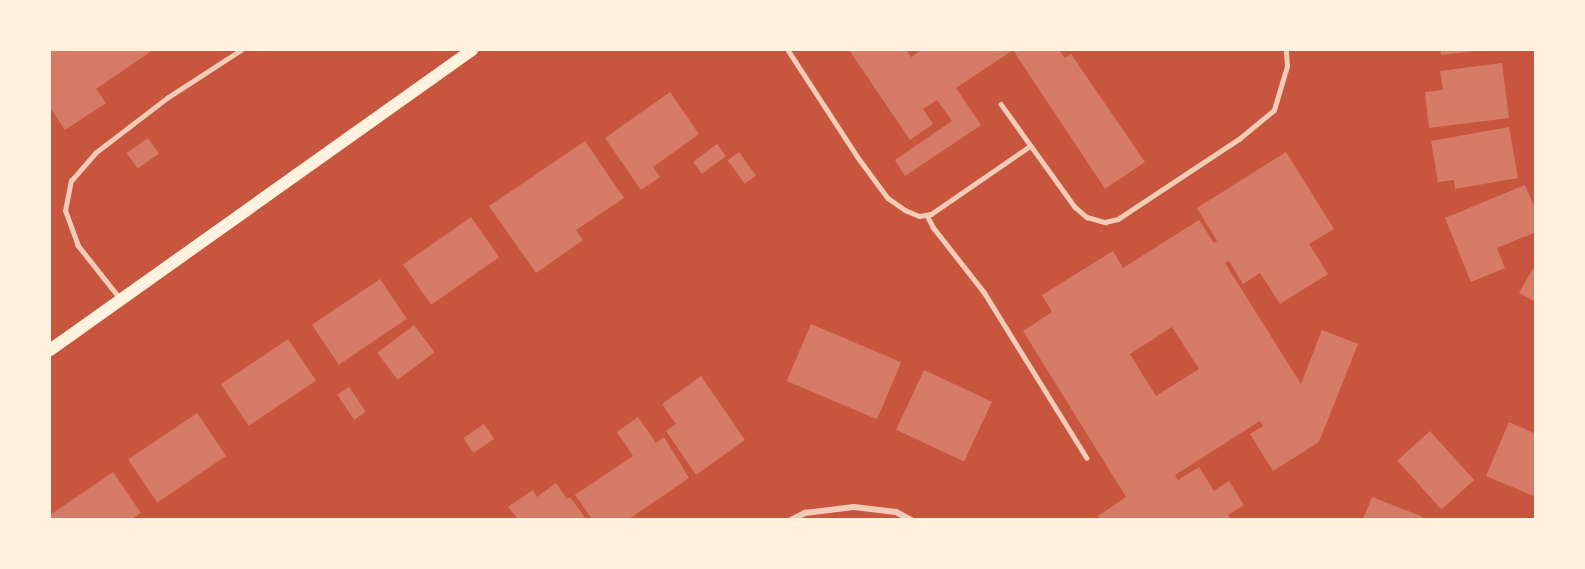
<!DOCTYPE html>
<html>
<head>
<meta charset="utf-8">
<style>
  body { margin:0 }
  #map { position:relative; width:1585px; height:569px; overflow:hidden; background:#c8553d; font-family:Commissioner,sans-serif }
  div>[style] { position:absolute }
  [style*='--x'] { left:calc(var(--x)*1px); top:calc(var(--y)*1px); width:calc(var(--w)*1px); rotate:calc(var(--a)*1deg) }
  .building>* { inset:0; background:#d67c66; transform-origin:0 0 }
  .service>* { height:4.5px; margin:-2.25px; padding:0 2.25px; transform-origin:2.25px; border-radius:2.25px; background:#f1ccb7 }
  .minor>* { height:6px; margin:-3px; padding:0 3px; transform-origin:3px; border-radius:3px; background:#f1ccb7 }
  .secondary>* { height:12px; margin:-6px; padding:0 6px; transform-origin:6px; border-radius:6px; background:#fff3e0 }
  span { translate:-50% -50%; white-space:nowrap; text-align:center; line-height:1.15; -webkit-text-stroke:6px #fff3e0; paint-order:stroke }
  .frame { position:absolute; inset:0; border:51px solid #fff3e0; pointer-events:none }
</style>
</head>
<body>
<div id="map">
  <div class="building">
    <i style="clip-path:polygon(50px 50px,153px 50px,96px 89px,106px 103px,65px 130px,50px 107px)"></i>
    <i style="clip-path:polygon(849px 50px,907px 50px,911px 57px,922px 50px,1059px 50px,1065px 58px,1071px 54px,1145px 162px,1105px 189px,1013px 50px,956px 88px,981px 125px,905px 176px,895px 160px,952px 121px,937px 100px,923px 109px,933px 124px,910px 140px)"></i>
    <i style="clip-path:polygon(1440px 50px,1476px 50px,1476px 51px,1441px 55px)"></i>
    <i style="clip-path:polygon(1502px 63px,1509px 118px,1429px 128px,1425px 92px,1443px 90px,1440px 71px)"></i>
    <i style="clip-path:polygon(670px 92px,699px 134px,653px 167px,660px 177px,641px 190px,605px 138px)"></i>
    <i style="clip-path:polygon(1509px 127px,1518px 178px,1455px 189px,1454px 180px,1438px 182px,1431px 141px)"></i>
    <i style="left:148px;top:138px;width:19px;height:26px;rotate:55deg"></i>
    <i style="clip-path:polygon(585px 141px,624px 198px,576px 230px,583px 240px,536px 273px,489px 206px)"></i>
    <i style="left:717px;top:144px;width:15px;height:30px;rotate:53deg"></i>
    <i style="left:739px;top:152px;width:29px;height:14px;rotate:54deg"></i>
    <i style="clip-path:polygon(evenodd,1286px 152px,1334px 229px,1309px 244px,1328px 274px,1280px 304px,1260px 273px,1243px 284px,1229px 261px,1225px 263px,1301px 384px,1322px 330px,1358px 344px,1319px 442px,1273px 471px,1250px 434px,1263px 426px,1260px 421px,1175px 475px,1178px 480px,1199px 467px,1214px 491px,1229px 481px,1244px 505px,1228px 515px,1231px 519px,1100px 519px,1098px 516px,1126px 497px,1023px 331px,1052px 312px,1042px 295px,1113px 251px,1123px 268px,1199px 220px,1214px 243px,1217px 241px,1197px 208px,1286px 152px,1172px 327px,1199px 369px,1156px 396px,1130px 354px,1172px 327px)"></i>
    <i style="clip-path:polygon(1525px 185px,1536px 211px,1536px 232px,1497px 248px,1505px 268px,1471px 282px,1445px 218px)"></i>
    <i style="left:471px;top:217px;width:49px;height:83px;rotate:55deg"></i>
    <i style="clip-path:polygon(1536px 263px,1536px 302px,1519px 293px)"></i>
    <i style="left:380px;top:279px;width:48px;height:82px;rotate:56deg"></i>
    <i style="left:811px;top:324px;width:98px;height:62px;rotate:23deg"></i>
    <i style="left:414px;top:325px;width:34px;height:46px;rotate:53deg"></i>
    <i style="left:288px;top:339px;width:50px;height:81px;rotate:56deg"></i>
    <i style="left:924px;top:370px;width:75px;height:66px;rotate:25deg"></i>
    <i style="clip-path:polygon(701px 376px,745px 440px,696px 475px,666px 431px,676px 424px,662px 404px)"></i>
    <i style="left:349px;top:387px;width:30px;height:14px;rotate:56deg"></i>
    <i style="left:197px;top:413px;width:52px;height:83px;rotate:56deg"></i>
    <i style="clip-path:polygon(638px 417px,656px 443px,664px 437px,689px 478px,629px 519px,592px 519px,575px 495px,633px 456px,617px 432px)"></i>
    <i style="clip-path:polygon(1509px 422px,1536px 434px,1536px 497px,1486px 476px)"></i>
    <i style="left:484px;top:424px;width:18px;height:25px;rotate:56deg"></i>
    <i style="left:1430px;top:431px;width:66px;height:44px;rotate:48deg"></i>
    <i style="clip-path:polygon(113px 472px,141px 513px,131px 519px,50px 519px,50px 515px)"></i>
    <i style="clip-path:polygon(556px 483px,567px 499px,570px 497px,586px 519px,518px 519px,508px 507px,533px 490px,537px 497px)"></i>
    <i style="clip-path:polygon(1372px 497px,1423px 517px,1422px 519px,1363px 519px)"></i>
  </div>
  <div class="service">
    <i style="--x:788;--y:50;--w:126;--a:56.9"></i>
    <i style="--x:857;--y:156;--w:52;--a:53.6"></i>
    <i style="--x:888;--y:198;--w:21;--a:35"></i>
    <i style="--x:905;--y:210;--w:15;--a:23"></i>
    <i style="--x:919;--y:216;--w:12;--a:-9"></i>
    <i style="--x:931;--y:214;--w:120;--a:-34.5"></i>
    <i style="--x:1001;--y:104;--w:127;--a:54.3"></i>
    <i style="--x:1075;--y:207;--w:16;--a:40"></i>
    <i style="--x:1087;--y:217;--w:19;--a:16"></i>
    <i style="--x:1105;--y:222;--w:13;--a:-13"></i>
    <i style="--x:1118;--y:219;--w:145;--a:-33.5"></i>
    <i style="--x:1239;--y:139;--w:45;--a:-39.6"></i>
    <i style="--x:1274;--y:110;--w:46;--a:-73.5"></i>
    <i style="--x:1287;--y:66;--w:16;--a:-94"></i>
    <i style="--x:927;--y:215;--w:13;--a:63"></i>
    <i style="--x:933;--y:227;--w:83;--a:51.9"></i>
    <i style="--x:984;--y:292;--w:195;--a:58.2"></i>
    <i style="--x:120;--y:299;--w:68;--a:-128.4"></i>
    <i style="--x:78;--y:246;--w:37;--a:-110"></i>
    <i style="--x:65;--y:211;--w:31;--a:-79"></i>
    <i style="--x:71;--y:181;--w:37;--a:-49"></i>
    <i style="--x:95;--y:153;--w:91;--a:-37.4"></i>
    <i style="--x:167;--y:98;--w:88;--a:-33"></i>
  </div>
  <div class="minor">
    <i style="--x:791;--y:520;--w:16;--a:-27"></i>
    <i style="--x:805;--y:513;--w:49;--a:-7"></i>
    <i style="--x:854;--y:507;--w:42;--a:6.8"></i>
    <i style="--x:896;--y:512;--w:17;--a:28"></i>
  </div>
  <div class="secondary">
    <i style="--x:50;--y:350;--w:518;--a:-35.41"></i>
  </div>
  <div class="frame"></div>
</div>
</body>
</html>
